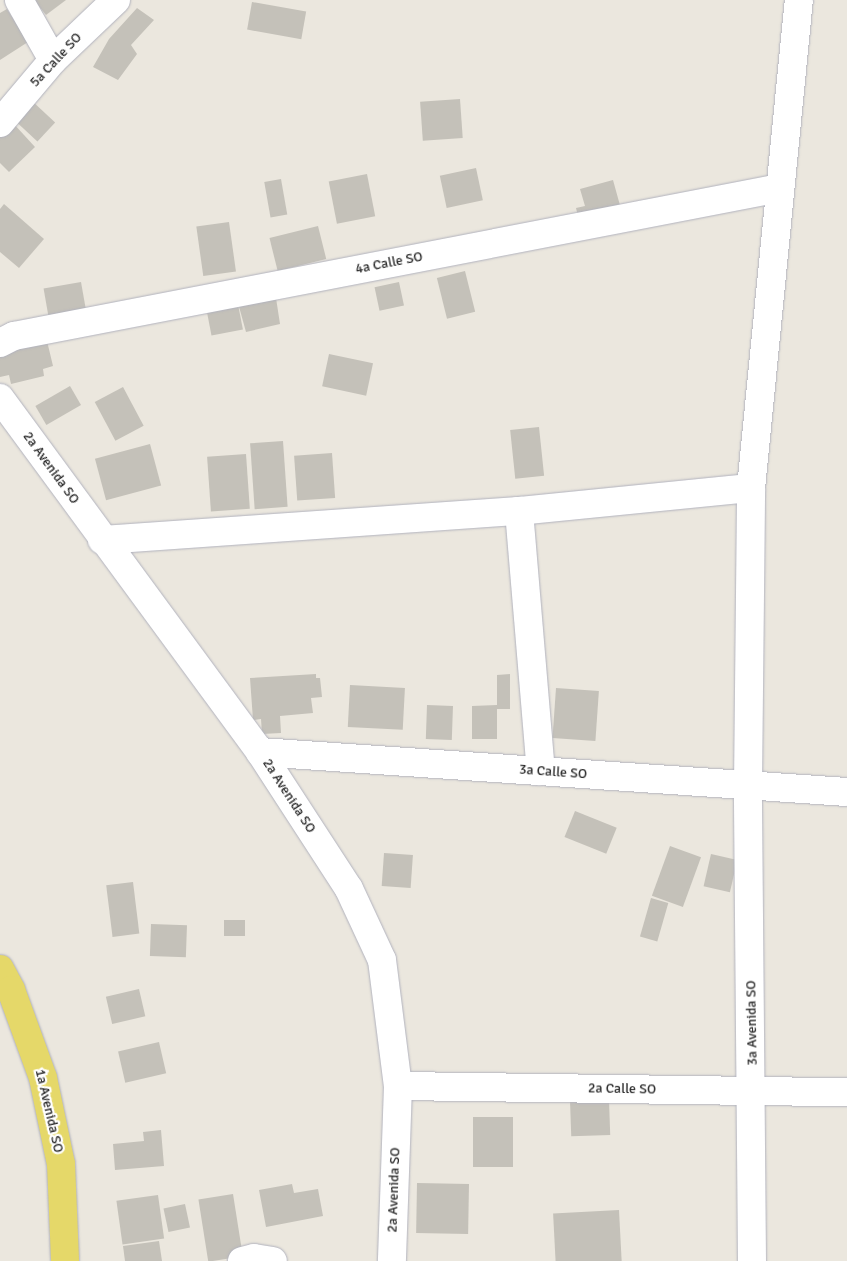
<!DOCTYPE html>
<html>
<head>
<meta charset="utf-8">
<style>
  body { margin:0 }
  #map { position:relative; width:847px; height:1261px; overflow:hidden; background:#ebe7de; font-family:Signika,sans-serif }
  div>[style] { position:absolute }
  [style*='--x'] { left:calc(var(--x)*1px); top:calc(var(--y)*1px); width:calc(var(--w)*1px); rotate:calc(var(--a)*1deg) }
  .building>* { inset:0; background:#c4c1b9; transform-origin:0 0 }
  .roads { filter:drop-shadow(0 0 1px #b1b2bd) drop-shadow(0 0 1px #b1b2bd) }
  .minor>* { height:28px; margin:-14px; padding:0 14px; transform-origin:14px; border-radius:14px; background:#fff }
  .major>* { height:28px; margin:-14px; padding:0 14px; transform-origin:14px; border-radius:14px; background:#e5d869 }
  span { translate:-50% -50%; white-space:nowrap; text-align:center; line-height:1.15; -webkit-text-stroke:4.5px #fff; paint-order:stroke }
  .street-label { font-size:14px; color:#2b2b2b }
</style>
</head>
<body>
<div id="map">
  <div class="building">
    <i style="clip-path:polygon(34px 0,66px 0,46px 15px)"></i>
    <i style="left:252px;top:2px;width:55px;height:28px;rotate:10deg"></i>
    <i style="clip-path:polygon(137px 8px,154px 20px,131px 45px,137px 54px,118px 80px,93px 67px,109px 39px)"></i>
    <i style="clip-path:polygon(7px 9px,28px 42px,0 60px,0 13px)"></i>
    <i style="left:460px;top:99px;width:39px;height:40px;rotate:86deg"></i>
    <i style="left:31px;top:100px;width:33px;height:26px;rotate:43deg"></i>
    <i style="clip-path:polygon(13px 123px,35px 147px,9px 172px,0 163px,0 135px)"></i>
    <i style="left:476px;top:168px;width:33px;height:37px;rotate:78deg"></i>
    <i style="left:367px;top:174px;width:43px;height:39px;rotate:79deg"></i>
    <i style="left:281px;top:179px;width:36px;height:17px;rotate:80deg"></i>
    <i style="clip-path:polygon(613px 180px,621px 209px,579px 220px,576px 208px,585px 206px,580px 189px)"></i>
    <i style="clip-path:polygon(4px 204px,44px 239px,19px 268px,0 252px,0 209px)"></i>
    <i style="left:229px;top:222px;width:50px;height:33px;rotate:82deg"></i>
    <i style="left:318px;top:226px;width:34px;height:50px;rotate:76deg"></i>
    <i style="left:465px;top:271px;width:42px;height:29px;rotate:76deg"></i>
    <i style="left:81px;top:282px;width:28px;height:38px;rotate:80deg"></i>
    <i style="left:399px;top:282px;width:24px;height:25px;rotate:78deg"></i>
    <i style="clip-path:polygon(276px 298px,280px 324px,246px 332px,238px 303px)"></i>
    <i style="left:237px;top:299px;width:31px;height:32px;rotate:79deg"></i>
    <i style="clip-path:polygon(47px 341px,53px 366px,43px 369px,44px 376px,11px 384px,9px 375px,0 377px,0 352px)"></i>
    <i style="left:329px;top:354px;width:45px;height:33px;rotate:12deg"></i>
    <i style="left:70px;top:386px;width:22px;height:40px;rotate:60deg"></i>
    <i style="left:123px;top:387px;width:44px;height:32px;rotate:62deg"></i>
    <i style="left:539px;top:427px;width:49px;height:29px;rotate:84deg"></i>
    <i style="left:283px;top:441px;width:66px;height:33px;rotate:86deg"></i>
    <i style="left:150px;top:444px;width:43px;height:57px;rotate:75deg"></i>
    <i style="left:332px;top:453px;width:45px;height:38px;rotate:86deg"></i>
    <i style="left:246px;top:454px;width:55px;height:39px;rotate:86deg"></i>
    <i style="clip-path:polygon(316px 674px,316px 678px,320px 678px,322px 697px,311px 698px,313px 713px,280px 716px,281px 733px,262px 734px,261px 719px,253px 720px,250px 678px)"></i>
    <i style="clip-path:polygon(510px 674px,510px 709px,497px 709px,497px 739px,472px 739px,472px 706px,497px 705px,497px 675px)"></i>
    <i style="left:350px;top:685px;width:55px;height:42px;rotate:3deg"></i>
    <i style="left:556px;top:688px;width:43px;height:50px;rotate:4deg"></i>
    <i style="left:427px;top:705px;width:26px;height:34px;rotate:2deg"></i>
    <i style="left:575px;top:811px;width:45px;height:28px;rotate:22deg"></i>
    <i style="left:670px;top:846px;width:33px;height:53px;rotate:20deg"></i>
    <i style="left:384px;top:853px;width:29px;height:33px;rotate:4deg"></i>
    <i style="left:711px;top:854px;width:27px;height:33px;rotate:13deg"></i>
    <i style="left:133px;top:882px;width:52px;height:27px;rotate:83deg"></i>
    <i style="left:651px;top:898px;width:18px;height:40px;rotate:16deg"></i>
    <i style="left:224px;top:920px;width:21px;height:16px"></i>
    <i style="left:151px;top:924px;width:36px;height:32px;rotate:2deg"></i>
    <i style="left:139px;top:989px;width:28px;height:34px;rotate:77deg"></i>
    <i style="left:159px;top:1042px;width:32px;height:42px;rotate:77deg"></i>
    <i style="left:609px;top:1100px;width:35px;height:39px;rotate:88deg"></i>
    <i style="left:473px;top:1117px;width:40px;height:50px"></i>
    <i style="clip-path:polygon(161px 1130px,164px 1166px,115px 1170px,113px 1144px,144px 1141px,143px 1132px)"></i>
    <i style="left:417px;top:1183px;width:52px;height:50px;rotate:1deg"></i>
    <i style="clip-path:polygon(292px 1184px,294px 1193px,318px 1189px,323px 1216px,266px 1227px,259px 1190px)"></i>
    <i style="left:233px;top:1194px;width:63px;height:35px;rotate:81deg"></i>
    <i style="left:158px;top:1195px;width:44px;height:42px;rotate:82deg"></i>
    <i style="left:185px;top:1204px;width:24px;height:22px;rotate:78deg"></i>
    <i style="left:619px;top:1210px;width:51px;height:66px;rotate:87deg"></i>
    <i style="clip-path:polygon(159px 1241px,162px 1261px,125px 1261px,123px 1246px)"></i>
  </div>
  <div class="roads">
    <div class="minor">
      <i style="--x:19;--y:0;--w:69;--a:60.5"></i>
      <i style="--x:0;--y:123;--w:82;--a:-49.9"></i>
      <i style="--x:53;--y:60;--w:87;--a:-43.6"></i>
      <i style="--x:0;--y:343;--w:16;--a:-27"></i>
      <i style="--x:14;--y:336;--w:780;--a:-10.94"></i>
      <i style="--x:0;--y:398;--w:439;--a:53.7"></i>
      <i style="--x:260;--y:752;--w:163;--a:57"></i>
      <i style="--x:349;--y:889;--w:78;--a:65.1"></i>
      <i style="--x:382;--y:960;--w:127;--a:82.8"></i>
      <i style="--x:398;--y:1086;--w:175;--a:92"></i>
      <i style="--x:519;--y:511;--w:261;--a:85.2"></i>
      <i style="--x:102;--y:540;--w:418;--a:-4"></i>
      <i style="--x:519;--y:511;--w:233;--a:-5.7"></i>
      <i style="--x:260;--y:752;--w:588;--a:3.9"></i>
      <i style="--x:398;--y:1086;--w:449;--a:0.8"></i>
      <i style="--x:242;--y:1261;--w:12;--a:-14"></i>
      <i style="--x:254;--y:1258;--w:19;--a:9"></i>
      <i style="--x:752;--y:1261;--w:476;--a:-90.5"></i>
      <i style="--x:748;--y:785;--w:297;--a:-89.4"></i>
      <i style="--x:751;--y:488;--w:490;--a:-84.4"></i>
    </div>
    <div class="major">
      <i style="--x:0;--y:969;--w:24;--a:62"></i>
      <i style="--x:11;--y:990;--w:94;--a:70"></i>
      <i style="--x:43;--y:1078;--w:88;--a:78.2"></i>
      <i style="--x:61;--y:1164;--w:97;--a:87.6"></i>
    </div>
  </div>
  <div class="street-label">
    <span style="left:56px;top:60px;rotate:-47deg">5a Calle SO</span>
    <span style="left:389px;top:263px;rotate:-11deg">4a Calle SO</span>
    <span style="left:51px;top:468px;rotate:54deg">2a Avenida SO</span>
    <span style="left:553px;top:772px;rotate:4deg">3a Calle SO</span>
    <span style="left:289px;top:796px;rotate:57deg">2a Avenida SO</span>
    <span style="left:752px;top:1023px;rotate:-91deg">3a Avenida SO</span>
    <span style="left:622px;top:1089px;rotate:1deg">2a Calle SO</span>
    <span style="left:49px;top:1111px;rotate:77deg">1a Avenida SO</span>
    <span style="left:394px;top:1190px;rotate:-88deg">2a Avenida SO</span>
  </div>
</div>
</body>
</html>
